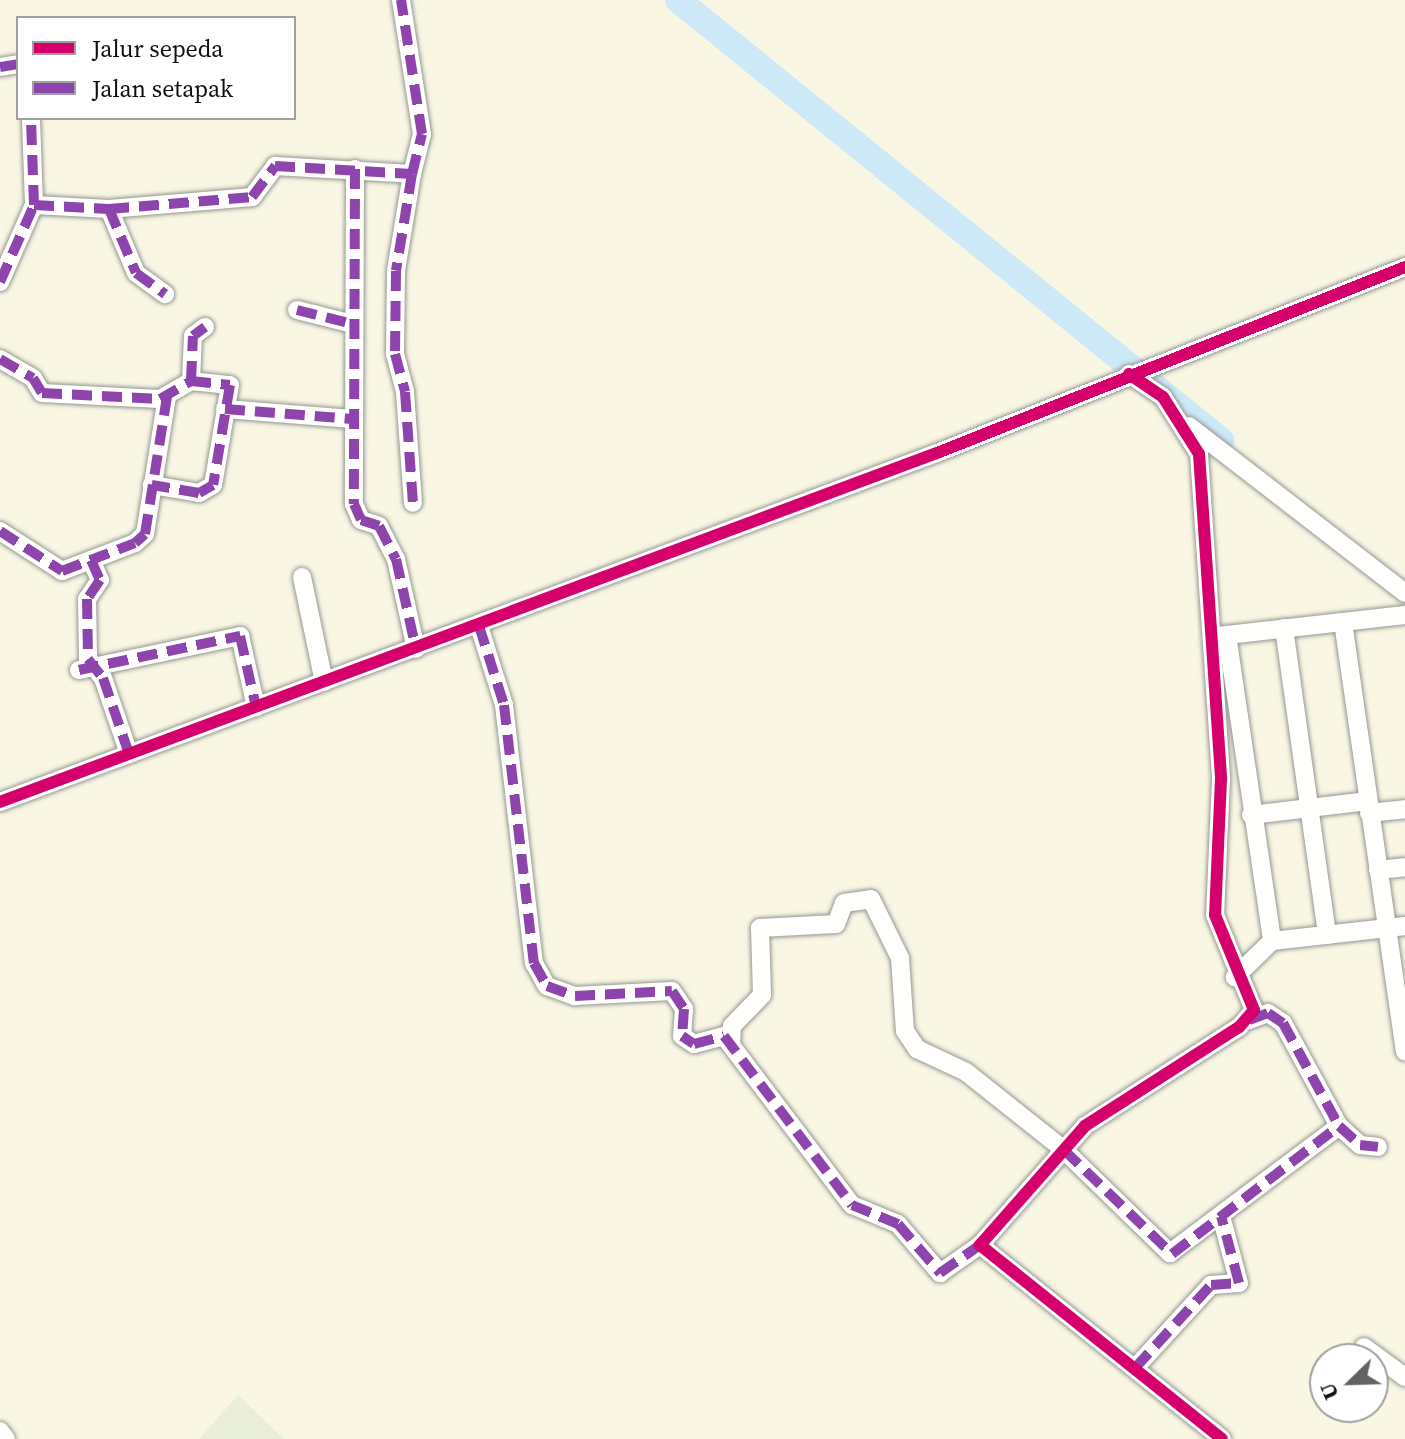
<!DOCTYPE html>
<html>
<head>
<meta charset="utf-8">
<style>
  body { margin:0 }
  #map { position:relative; width:1405px; height:1439px; overflow:hidden; background:#fdfcf7; font-family:"Source Serif 4",serif }
  div>[style] { position:absolute }
  [style*='--x'] { left:calc(var(--x)*1px); top:calc(var(--y)*1px); width:calc(var(--w)*1px); rotate:calc(var(--a)*1deg) }
  .farmland>* { inset:0; background:#f9f7e4 }
  .cemetery>* { inset:0; background:#e9eedb }
  .river>* { height:26px; margin:-13px; padding:0 13px; transform-origin:13px; border-radius:13px; background:#cde8f7 }
  .roads { filter:drop-shadow(0 0 2px #979795) drop-shadow(0 0 2px #979795) }
  .minor>* { height:18px; margin:-9px; padding:0 9px; transform-origin:9px; border-radius:9px; background:#fffffe }
  .quiet>* { height:10px; margin-top:-5px; transform-origin:0; background:repeating-linear-gradient(90deg,#8e44ad 0 20px,transparent 0 30px) }
  .cycleway>* { height:12px; margin:-6px; padding:0 6px; transform-origin:6px; border-radius:6px; background:#d6006c }
  span { translate:-50% -50%; white-space:nowrap; text-align:center; line-height:1.15; -webkit-text-stroke:8px #fff; paint-order:stroke }
  .legend { position:absolute; left:16px; top:16px; width:280px; height:104px; box-sizing:border-box; background:#fff; border:2px solid #a0a0a0; margin:0; padding:10px 14px; list-style:none; font-size:24px; color:#111 }
  .legend li { display:flex; align-items:center; gap:16px; height:40px }
  .legend b { width:40px; border:2px solid #a0a0a0 }
  .north { position:absolute; left:1309px; top:1343px; width:80px; height:80px; box-sizing:border-box; background:#fff; border:2px solid #a0a0a0; border-radius:50%; rotate:247deg; font-size:22px; font-weight:700; line-height:32px; text-align:center; color:#111 }
  .north::after { content:''; display:block; margin:auto; width:28px; height:36px; background:#646362; clip-path:polygon(50% 0,100% 100%,50% 72%,0 100%) }
</style>
</head>
<body>
<div id="map">
  <div class="farmland">
    <i style="clip-path:polygon(evenodd,0 0,1405px 0,1405px 1439px,0 1439px,0 0,18px 18px,294px 18px,294px 118px,18px 118px,18px 18px,0 0,1325px 1359px,1373px 1359px,1373px 1407px,1325px 1407px,1325px 1359px)"></i>
  </div>
  <div class="cemetery">
    <i style="clip-path:polygon(238px 1395px,284px 1439px,199px 1439px)"></i>
  </div>
  <div class="river">
    <i style="--x:678;--y:0;--w:700;--a:39.03"></i>
  </div>
  <div class="roads">
    <div class="minor">
      <i style="--x:0;--y:67;--w:18;--a:-9"></i>
      <i style="--x:355;--y:169;--w:335;--a:90.2"></i>
      <i style="--x:354;--y:504;--w:17;--a:66"></i>
      <i style="--x:361;--y:520;--w:19;--a:18"></i>
      <i style="--x:379;--y:526;--w:37;--a:63"></i>
      <i style="--x:396;--y:559;--w:92;--a:77.5"></i>
      <i style="--x:412;--y:174;--w:98;--a:99.4"></i>
      <i style="--x:396;--y:271;--w:83;--a:90.7"></i>
      <i style="--x:395;--y:354;--w:39;--a:75"></i>
      <i style="--x:405;--y:392;--w:111;--a:85.9"></i>
      <i style="--x:34;--y:205;--w:75;--a:3.1"></i>
      <i style="--x:109;--y:209;--w:144;--a:-4.8"></i>
      <i style="--x:252;--y:197;--w:39;--a:-53"></i>
      <i style="--x:275;--y:166;--w:137;--a:3.3"></i>
      <i style="--x:412;--y:174;--w:41;--a:-76"></i>
      <i style="--x:422;--y:134;--w:136;--a:-98.9"></i>
      <i style="--x:109;--y:209;--w:69;--a:67.1"></i>
      <i style="--x:136;--y:273;--w:36;--a:36"></i>
      <i style="--x:0;--y:282;--w:84;--a:-66.2"></i>
      <i style="--x:34;--y:205;--w:87;--a:-92"></i>
      <i style="--x:297;--y:310;--w:58;--a:14"></i>
      <i style="--x:0;--y:359;--w:38;--a:30"></i>
      <i style="--x:33;--y:378;--w:17;--a:59"></i>
      <i style="--x:42;--y:393;--w:118;--a:2.9"></i>
      <i style="--x:160;--y:399;--w:36;--a:-30"></i>
      <i style="--x:191;--y:381;--w:39;--a:6"></i>
      <i style="--x:230;--y:385;--w:101;--a:99.6"></i>
      <i style="--x:213;--y:485;--w:16;--a:150"></i>
      <i style="--x:199;--y:493;--w:48;--a:-170.3"></i>
      <i style="--x:1129;--y:374;--w:41;--a:34.1"></i>
      <i style="--x:1163;--y:397;--w:67;--a:57.7"></i>
      <i style="--x:1199;--y:454;--w:326;--a:86.1"></i>
      <i style="--x:1221;--y:779;--w:136;--a:92.5"></i>
      <i style="--x:1215;--y:915;--w:103;--a:67.7"></i>
      <i style="--x:1254;--y:1010;--w:23;--a:131"></i>
      <i style="--x:1239;--y:1027;--w:183;--a:147.3"></i>
      <i style="--x:1085;--y:1126;--w:159;--a:131.4"></i>
      <i style="--x:980;--y:1245;--w:310;--a:38.7"></i>
      <i style="--x:191;--y:381;--w:45;--a:-87.5"></i>
      <i style="--x:193;--y:336;--w:15;--a:-37"></i>
      <i style="--x:225;--y:409;--w:128;--a:4.5"></i>
      <i style="--x:1189;--y:426;--w:273;--a:37.7"></i>
      <i style="--x:0;--y:531;--w:74;--a:32.8"></i>
      <i style="--x:62;--y:571;--w:78;--a:-21"></i>
      <i style="--x:135;--y:543;--w:13;--a:-42"></i>
      <i style="--x:145;--y:534;--w:139;--a:-80.9"></i>
      <i style="--x:91;--y:560;--w:22;--a:66"></i>
      <i style="--x:100;--y:580;--w:23;--a:124"></i>
      <i style="--x:87;--y:599;--w:60;--a:89"></i>
      <i style="--x:88;--y:659;--w:24;--a:52"></i>
      <i style="--x:103;--y:678;--w:80;--a:71.1"></i>
      <i style="--x:302;--y:577;--w:107;--a:78.2"></i>
      <i style="--x:1343;--y:622;--w:434;--a:81.8"></i>
      <i style="--x:479;--y:626;--w:83;--a:72.4"></i>
      <i style="--x:504;--y:705;--w:260;--a:83.4"></i>
      <i style="--x:534;--y:963;--w:26;--a:61"></i>
      <i style="--x:547;--y:986;--w:30;--a:20"></i>
      <i style="--x:575;--y:996;--w:97;--a:-3"></i>
      <i style="--x:672;--y:991;--w:22;--a:56"></i>
      <i style="--x:684;--y:1009;--w:27;--a:94"></i>
      <i style="--x:682;--y:1036;--w:14;--a:34"></i>
      <i style="--x:694;--y:1044;--w:31;--a:-15"></i>
      <i style="--x:724;--y:1036;--w:212;--a:52.9"></i>
      <i style="--x:852;--y:1205;--w:50;--a:22.4"></i>
      <i style="--x:898;--y:1224;--w:65;--a:49.4"></i>
      <i style="--x:940;--y:1273;--w:49;--a:-35"></i>
      <i style="--x:1284;--y:628;--w:310;--a:82"></i>
      <i style="--x:1227;--y:635;--w:309;--a:81.6"></i>
      <i style="--x:1272;--y:941;--w:52;--a:135.8"></i>
      <i style="--x:1218;--y:636;--w:188;--a:-6.4"></i>
      <i style="--x:79;--y:670;--w:165;--a:-11.9"></i>
      <i style="--x:240;--y:636;--w:73;--a:77.3"></i>
      <i style="--x:0;--y:802;--w:1000;--a:-20.43"></i>
      <i style="--x:937;--y:453;--w:504;--a:-21.67"></i>
      <i style="--x:1369;--y:813;--w:36;--a:-6"></i>
      <i style="--x:1251;--y:815;--w:118;--a:-6.8"></i>
      <i style="--x:1378;--y:870;--w:27;--a:-6"></i>
      <i style="--x:1272;--y:941;--w:134;--a:-6.4"></i>
      <i style="--x:1249;--y:1020;--w:20;--a:-20"></i>
      <i style="--x:1268;--y:1013;--w:18;--a:34"></i>
      <i style="--x:1283;--y:1023;--w:117;--a:61.5"></i>
      <i style="--x:731;--y:1045;--w:19;--a:-87"></i>
      <i style="--x:732;--y:1026;--w:43;--a:-45.9"></i>
      <i style="--x:762;--y:995;--w:67;--a:-91.7"></i>
      <i style="--x:760;--y:928;--w:76;--a:-3"></i>
      <i style="--x:836;--y:924;--w:22;--a:-69"></i>
      <i style="--x:844;--y:903;--w:27;--a:-8"></i>
      <i style="--x:871;--y:899;--w:66;--a:63.8"></i>
      <i style="--x:900;--y:958;--w:73;--a:86.1"></i>
      <i style="--x:905;--y:1031;--w:22;--a:56"></i>
      <i style="--x:917;--y:1049;--w:54;--a:25.1"></i>
      <i style="--x:966;--y:1072;--w:125;--a:38.5"></i>
      <i style="--x:1064;--y:1150;--w:148;--a:44.2"></i>
      <i style="--x:1170;--y:1253;--w:211;--a:-36.9"></i>
      <i style="--x:1339;--y:1126;--w:28;--a:42"></i>
      <i style="--x:1360;--y:1145;--w:18;--a:6"></i>
      <i style="--x:1364;--y:1347;--w:51;--a:36.2"></i>
      <i style="--x:1135;--y:1368;--w:113;--a:-47.5"></i>
      <i style="--x:1211;--y:1285;--w:28;--a:-4"></i>
      <i style="--x:1239;--y:1283;--w:69;--a:-105"></i>
      <i style="--x:0;--y:1431;--w:10;--a:53"></i>
    </div>
  </div>
  <div class="quiet">
    <i style="--x:0;--y:67;--w:18;--a:-9"></i>
    <i style="--x:355;--y:169;--w:335;--a:90.2"></i>
    <i style="--x:354;--y:504;--w:17;--a:66"></i>
    <i style="--x:361;--y:520;--w:19;--a:18"></i>
    <i style="--x:379;--y:526;--w:37;--a:63"></i>
    <i style="--x:396;--y:559;--w:92;--a:77.5"></i>
    <i style="--x:412;--y:174;--w:98;--a:99.4"></i>
    <i style="--x:396;--y:271;--w:83;--a:90.7"></i>
    <i style="--x:395;--y:354;--w:39;--a:75"></i>
    <i style="--x:405;--y:392;--w:111;--a:85.9"></i>
    <i style="--x:34;--y:205;--w:75;--a:3.1"></i>
    <i style="--x:109;--y:209;--w:144;--a:-4.8"></i>
    <i style="--x:252;--y:197;--w:39;--a:-53"></i>
    <i style="--x:275;--y:166;--w:137;--a:3.3"></i>
    <i style="--x:412;--y:174;--w:41;--a:-76"></i>
    <i style="--x:422;--y:134;--w:136;--a:-98.9"></i>
    <i style="--x:109;--y:209;--w:69;--a:67.1"></i>
    <i style="--x:136;--y:273;--w:36;--a:36"></i>
    <i style="--x:0;--y:282;--w:84;--a:-66.2"></i>
    <i style="--x:34;--y:205;--w:87;--a:-92"></i>
    <i style="--x:297;--y:310;--w:58;--a:14"></i>
    <i style="--x:0;--y:359;--w:38;--a:30"></i>
    <i style="--x:33;--y:378;--w:17;--a:59"></i>
    <i style="--x:42;--y:393;--w:118;--a:2.9"></i>
    <i style="--x:160;--y:399;--w:36;--a:-30"></i>
    <i style="--x:191;--y:381;--w:39;--a:6"></i>
    <i style="--x:230;--y:385;--w:101;--a:99.6"></i>
    <i style="--x:213;--y:485;--w:16;--a:150"></i>
    <i style="--x:199;--y:493;--w:48;--a:-170.3"></i>
    <i style="--x:191;--y:381;--w:45;--a:-87.5"></i>
    <i style="--x:193;--y:336;--w:15;--a:-37"></i>
    <i style="--x:225;--y:409;--w:128;--a:4.5"></i>
    <i style="--x:0;--y:531;--w:74;--a:32.8"></i>
    <i style="--x:62;--y:571;--w:78;--a:-21"></i>
    <i style="--x:135;--y:543;--w:13;--a:-42"></i>
    <i style="--x:145;--y:534;--w:139;--a:-80.9"></i>
    <i style="--x:91;--y:560;--w:22;--a:66"></i>
    <i style="--x:100;--y:580;--w:23;--a:124"></i>
    <i style="--x:87;--y:599;--w:60;--a:89"></i>
    <i style="--x:88;--y:659;--w:24;--a:52"></i>
    <i style="--x:103;--y:678;--w:80;--a:71.1"></i>
    <i style="--x:479;--y:626;--w:83;--a:72.4"></i>
    <i style="--x:504;--y:705;--w:260;--a:83.4"></i>
    <i style="--x:534;--y:963;--w:26;--a:61"></i>
    <i style="--x:547;--y:986;--w:30;--a:20"></i>
    <i style="--x:575;--y:996;--w:97;--a:-3"></i>
    <i style="--x:672;--y:991;--w:22;--a:56"></i>
    <i style="--x:684;--y:1009;--w:27;--a:94"></i>
    <i style="--x:682;--y:1036;--w:14;--a:34"></i>
    <i style="--x:694;--y:1044;--w:31;--a:-15"></i>
    <i style="--x:724;--y:1036;--w:212;--a:52.9"></i>
    <i style="--x:852;--y:1205;--w:50;--a:22.4"></i>
    <i style="--x:898;--y:1224;--w:65;--a:49.4"></i>
    <i style="--x:940;--y:1273;--w:49;--a:-35"></i>
    <i style="--x:79;--y:670;--w:165;--a:-11.9"></i>
    <i style="--x:240;--y:636;--w:73;--a:77.3"></i>
    <i style="--x:1249;--y:1020;--w:20;--a:-20"></i>
    <i style="--x:1268;--y:1013;--w:18;--a:34"></i>
    <i style="--x:1283;--y:1023;--w:117;--a:61.5"></i>
    <i style="--x:1064;--y:1150;--w:150;--a:43.9"></i>
    <i style="--x:1172;--y:1254;--w:210;--a:-37.5"></i>
    <i style="--x:1339;--y:1126;--w:28;--a:42"></i>
    <i style="--x:1360;--y:1145;--w:18;--a:6"></i>
    <i style="--x:1135;--y:1368;--w:113;--a:-47.5"></i>
    <i style="--x:1211;--y:1285;--w:28;--a:-4"></i>
    <i style="--x:1239;--y:1283;--w:69;--a:-105"></i>
  </div>
  <div class="cycleway">
    <i style="--x:1129;--y:374;--w:41;--a:34.1"></i>
    <i style="--x:1163;--y:397;--w:67;--a:57.7"></i>
    <i style="--x:1199;--y:454;--w:326;--a:86.1"></i>
    <i style="--x:1221;--y:779;--w:136;--a:92.5"></i>
    <i style="--x:1215;--y:915;--w:103;--a:67.7"></i>
    <i style="--x:1254;--y:1010;--w:23;--a:131"></i>
    <i style="--x:1239;--y:1027;--w:183;--a:147.3"></i>
    <i style="--x:1085;--y:1126;--w:159;--a:131.4"></i>
    <i style="--x:980;--y:1245;--w:310;--a:38.7"></i>
    <i style="--x:0;--y:802;--w:1000;--a:-20.43"></i>
    <i style="--x:937;--y:453;--w:504;--a:-21.67"></i>
  </div>
  <ul class="legend">
  <li><b style="height:10px;background:#d6006c"></b>Jalur sepeda</li>
  <li><b style="height:10px;background:#8e44ad"></b>Jalan setapak</li>
  </ul>
  <div class="north">U</div>
</div>
</body>
</html>
